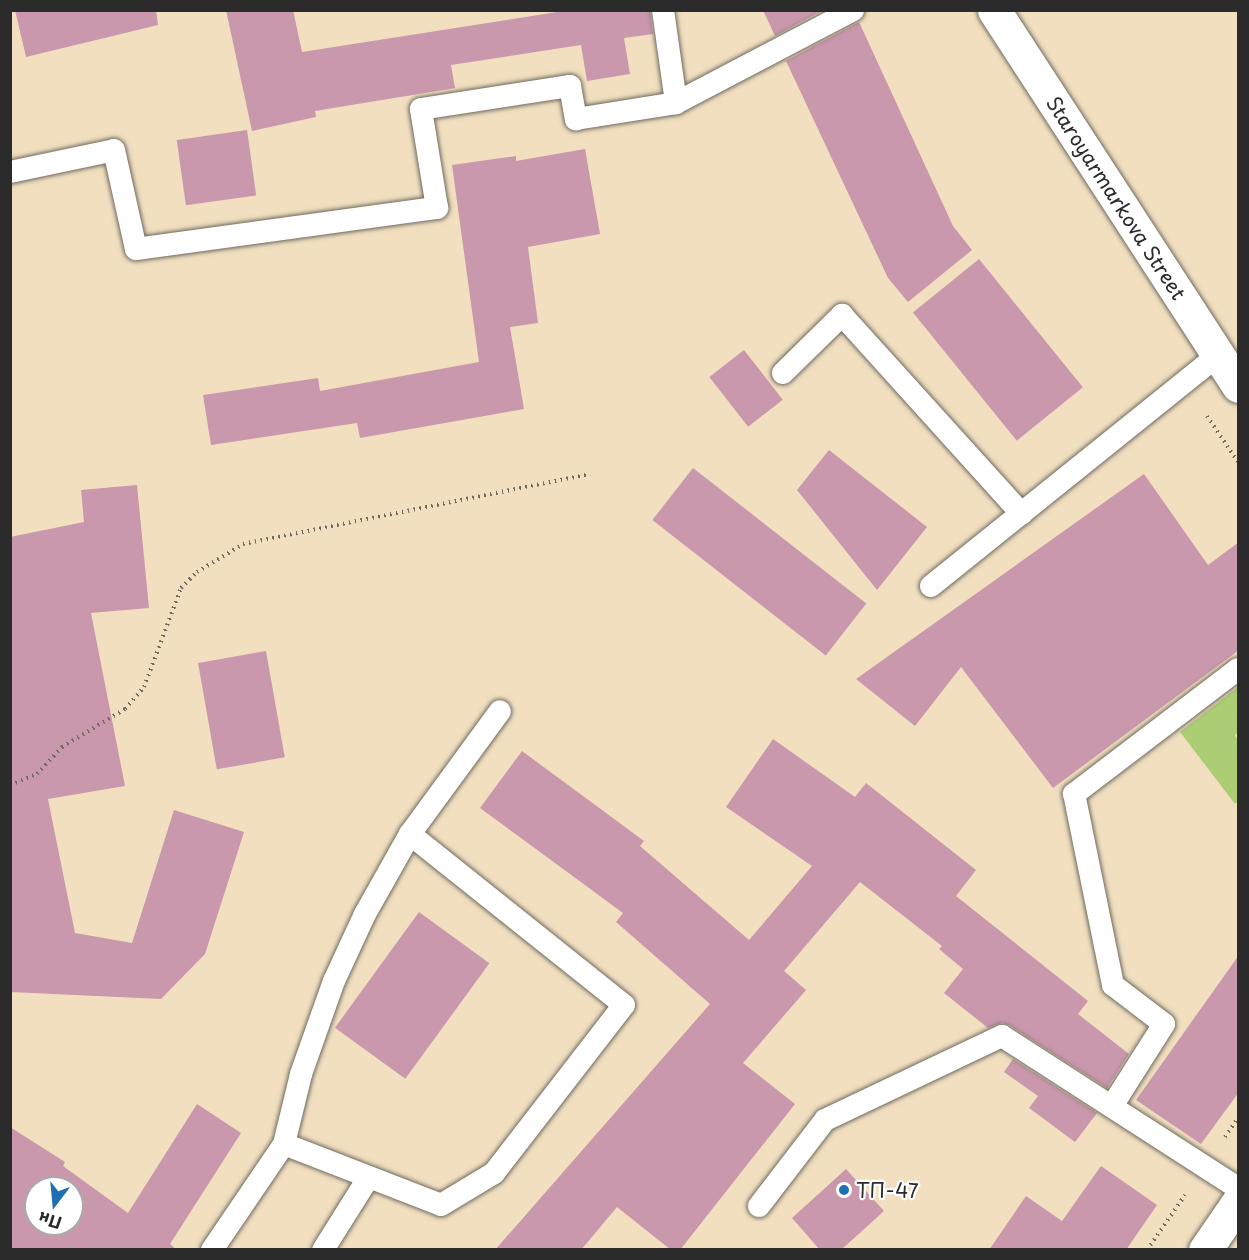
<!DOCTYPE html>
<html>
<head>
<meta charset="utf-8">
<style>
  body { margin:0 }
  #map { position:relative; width:1249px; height:1260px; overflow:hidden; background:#f1dfc0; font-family:"Playpen Sans",sans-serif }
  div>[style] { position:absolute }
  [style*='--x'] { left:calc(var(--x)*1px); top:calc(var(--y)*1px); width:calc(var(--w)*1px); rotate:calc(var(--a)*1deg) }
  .green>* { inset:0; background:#adcd75 }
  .building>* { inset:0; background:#c998ad; transform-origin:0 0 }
  .path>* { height:4px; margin-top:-2px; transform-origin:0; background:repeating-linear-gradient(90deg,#706a5f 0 1.5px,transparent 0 6px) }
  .roads { filter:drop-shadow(0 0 2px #706a5f) drop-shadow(0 0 2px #706a5f) }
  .lane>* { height:22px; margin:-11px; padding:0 11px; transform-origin:11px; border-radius:11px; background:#fff }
  .street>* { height:33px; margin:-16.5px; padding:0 16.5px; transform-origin:16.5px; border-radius:16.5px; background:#fff }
  .dots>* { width:16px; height:16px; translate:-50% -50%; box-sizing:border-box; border:3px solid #fff; border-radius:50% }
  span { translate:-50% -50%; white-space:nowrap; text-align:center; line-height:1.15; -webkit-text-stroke:4.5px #fff; paint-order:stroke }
  .street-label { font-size:20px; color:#2b2b2b }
  .poi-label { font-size:20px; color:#2b2b2b }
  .left { translate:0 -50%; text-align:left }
  .frame { position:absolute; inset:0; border:12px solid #2b2b2b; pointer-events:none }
  .north { position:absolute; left:24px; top:1176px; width:60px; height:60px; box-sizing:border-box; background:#fff; border:2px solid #aaa; border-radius:50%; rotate:196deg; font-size:16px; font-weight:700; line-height:24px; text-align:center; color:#2b2b2b }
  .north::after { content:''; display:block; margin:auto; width:21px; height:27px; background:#1f6fb2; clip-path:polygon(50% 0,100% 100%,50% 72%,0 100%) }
</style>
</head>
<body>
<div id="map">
  <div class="green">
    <i style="clip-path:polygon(1238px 687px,1238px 732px,1235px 735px,1238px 741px,1238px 801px,1235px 804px,1180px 732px)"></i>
  </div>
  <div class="building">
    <i style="clip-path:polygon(15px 10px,156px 10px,158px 25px,26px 57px)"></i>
    <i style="clip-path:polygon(226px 10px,293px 10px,302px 52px,570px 10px,650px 10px,653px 34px,624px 38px,630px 74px,587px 81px,581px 45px,451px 65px,455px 88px,315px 111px,316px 117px,252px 131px)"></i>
    <i style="clip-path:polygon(763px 10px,823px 10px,775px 36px)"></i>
    <i style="clip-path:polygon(859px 22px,953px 226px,972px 250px,908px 302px,888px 278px,786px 61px)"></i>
    <i style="left:247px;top:130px;width:66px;height:71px;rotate:82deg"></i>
    <i style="clip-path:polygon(585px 149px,600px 234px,528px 247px,538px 323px,510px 327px,524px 409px,360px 438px,357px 423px,211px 445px,203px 395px,318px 378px,320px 391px,479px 362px,452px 165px,516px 156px,516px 161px)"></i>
    <i style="left:979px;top:259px;width:165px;height:85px;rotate:51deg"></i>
    <i style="left:744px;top:350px;width:63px;height:44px;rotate:52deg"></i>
    <i style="clip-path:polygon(829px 450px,927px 527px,877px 590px,797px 490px)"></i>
    <i style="left:693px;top:468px;width:220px;height:66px;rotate:38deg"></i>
    <i style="clip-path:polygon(1144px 474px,1208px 565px,1239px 542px,1239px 650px,1053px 788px,961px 667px,915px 726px,856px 679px)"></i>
    <i style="clip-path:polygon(137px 485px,149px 608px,91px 613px,125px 786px,48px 799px,75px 933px,132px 943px,174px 810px,244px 832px,205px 954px,161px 999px,10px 992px,10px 537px,84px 522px,81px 490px)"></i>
    <i style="left:266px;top:651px;width:108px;height:69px;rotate:80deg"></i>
    <i style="clip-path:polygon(773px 739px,855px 797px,866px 783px,976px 870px,956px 896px,1088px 1001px,1078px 1014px,1129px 1054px,1107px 1088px,1009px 1025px,1002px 1023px,988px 1028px,944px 993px,963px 969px,939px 949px,942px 946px,860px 882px,784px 971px,806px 990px,743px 1063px,795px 1104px,680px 1250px,671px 1250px,617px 1207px,581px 1250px,495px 1250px,710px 1004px,616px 922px,623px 913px,480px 808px,522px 751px,644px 841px,640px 846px,749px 940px,812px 866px,726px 807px)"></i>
    <i style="left:419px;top:912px;width:87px;height:143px;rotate:36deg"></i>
    <i style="clip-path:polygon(1239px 955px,1239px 1092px,1201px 1144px,1136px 1100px)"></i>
    <i style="clip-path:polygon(1013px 1059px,1097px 1113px,1075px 1142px,1029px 1108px,1038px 1096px,1004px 1072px)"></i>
    <i style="clip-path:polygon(evenodd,197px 1104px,241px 1133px,170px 1244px,177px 1250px,10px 1250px,10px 1127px,65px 1162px,63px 1166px,128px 1213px,197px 1104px,36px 1188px,72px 1188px,72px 1224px,36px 1224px,36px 1188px)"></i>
    <i style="clip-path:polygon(1101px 1166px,1157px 1205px,1126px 1250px,989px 1250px,1026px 1196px,1062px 1221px)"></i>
    <i style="clip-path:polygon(846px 1169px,884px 1211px,841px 1250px,820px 1250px,792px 1218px)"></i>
  </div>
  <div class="path">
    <i style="--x:1207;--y:416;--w:55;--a:56"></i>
    <i style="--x:10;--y:785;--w:29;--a:-22"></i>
    <i style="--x:37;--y:774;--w:37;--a:-47"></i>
    <i style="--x:62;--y:747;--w:74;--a:-31.1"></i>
    <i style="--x:125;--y:709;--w:29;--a:-49"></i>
    <i style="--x:144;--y:687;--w:106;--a:-69.5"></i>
    <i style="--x:181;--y:588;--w:23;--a:-45"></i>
    <i style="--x:197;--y:572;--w:54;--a:-31.3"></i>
    <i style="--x:243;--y:544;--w:354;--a:-11.4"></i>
    <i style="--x:1225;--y:1137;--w:23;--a:-56"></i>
    <i style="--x:1147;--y:1250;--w:67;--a:-55.4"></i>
  </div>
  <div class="roads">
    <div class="lane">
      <i style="--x:663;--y:10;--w:94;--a:82"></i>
      <i style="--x:10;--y:172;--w:106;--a:-11.9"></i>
      <i style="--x:114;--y:150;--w:101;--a:77.5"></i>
      <i style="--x:136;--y:249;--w:304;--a:-7.8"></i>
      <i style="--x:437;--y:208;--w:100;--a:-99.2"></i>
      <i style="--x:421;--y:109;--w:151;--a:-8.8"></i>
      <i style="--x:570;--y:86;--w:34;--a:80"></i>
      <i style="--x:576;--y:119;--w:101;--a:-9.1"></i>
      <i style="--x:676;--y:103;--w:200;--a:-27.7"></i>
      <i style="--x:783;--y:373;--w:83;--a:-44.5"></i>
      <i style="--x:842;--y:315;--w:268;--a:47.9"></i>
      <i style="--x:931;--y:586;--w:368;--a:-38.8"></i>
      <i style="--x:1112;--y:1106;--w:97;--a:-57.6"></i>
      <i style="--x:1164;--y:1024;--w:64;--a:-142.6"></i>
      <i style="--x:1113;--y:985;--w:195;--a:-101.5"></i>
      <i style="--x:1074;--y:794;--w:206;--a:-37.3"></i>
      <i style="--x:284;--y:1144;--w:168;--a:21.2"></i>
      <i style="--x:441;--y:1205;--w:62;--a:-31.1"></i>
      <i style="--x:494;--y:1173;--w:212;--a:-52.3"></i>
      <i style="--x:624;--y:1005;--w:274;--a:-141.4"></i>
      <i style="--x:759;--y:1206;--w:108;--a:-52.5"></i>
      <i style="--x:825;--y:1120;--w:196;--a:-25.4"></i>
      <i style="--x:1002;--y:1036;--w:281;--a:32.8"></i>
      <i style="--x:212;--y:1250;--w:128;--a:-55.8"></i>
      <i style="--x:284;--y:1144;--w:72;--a:-76.3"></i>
      <i style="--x:301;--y:1074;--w:99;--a:-70.5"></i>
      <i style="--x:334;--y:981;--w:74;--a:-65.2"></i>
      <i style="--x:365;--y:914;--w:92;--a:-60.6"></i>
      <i style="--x:410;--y:834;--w:152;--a:-53.8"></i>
      <i style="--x:323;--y:1250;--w:86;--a:-57.8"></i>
    </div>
    <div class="street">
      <i style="--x:994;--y:10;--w:448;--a:57"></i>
      <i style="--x:1205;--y:1250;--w:58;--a:-55.5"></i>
    </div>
  </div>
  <div class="dots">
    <i style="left:844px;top:1190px;background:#1f6fb2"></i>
  </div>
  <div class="street-label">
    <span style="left:1116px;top:198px;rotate:57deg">Staroyarmarkova Street</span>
  </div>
  <div class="poi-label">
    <span class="left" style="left:856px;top:1190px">ТП-47</span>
  </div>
  <div class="frame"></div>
  <div class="north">Пн</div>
</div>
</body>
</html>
